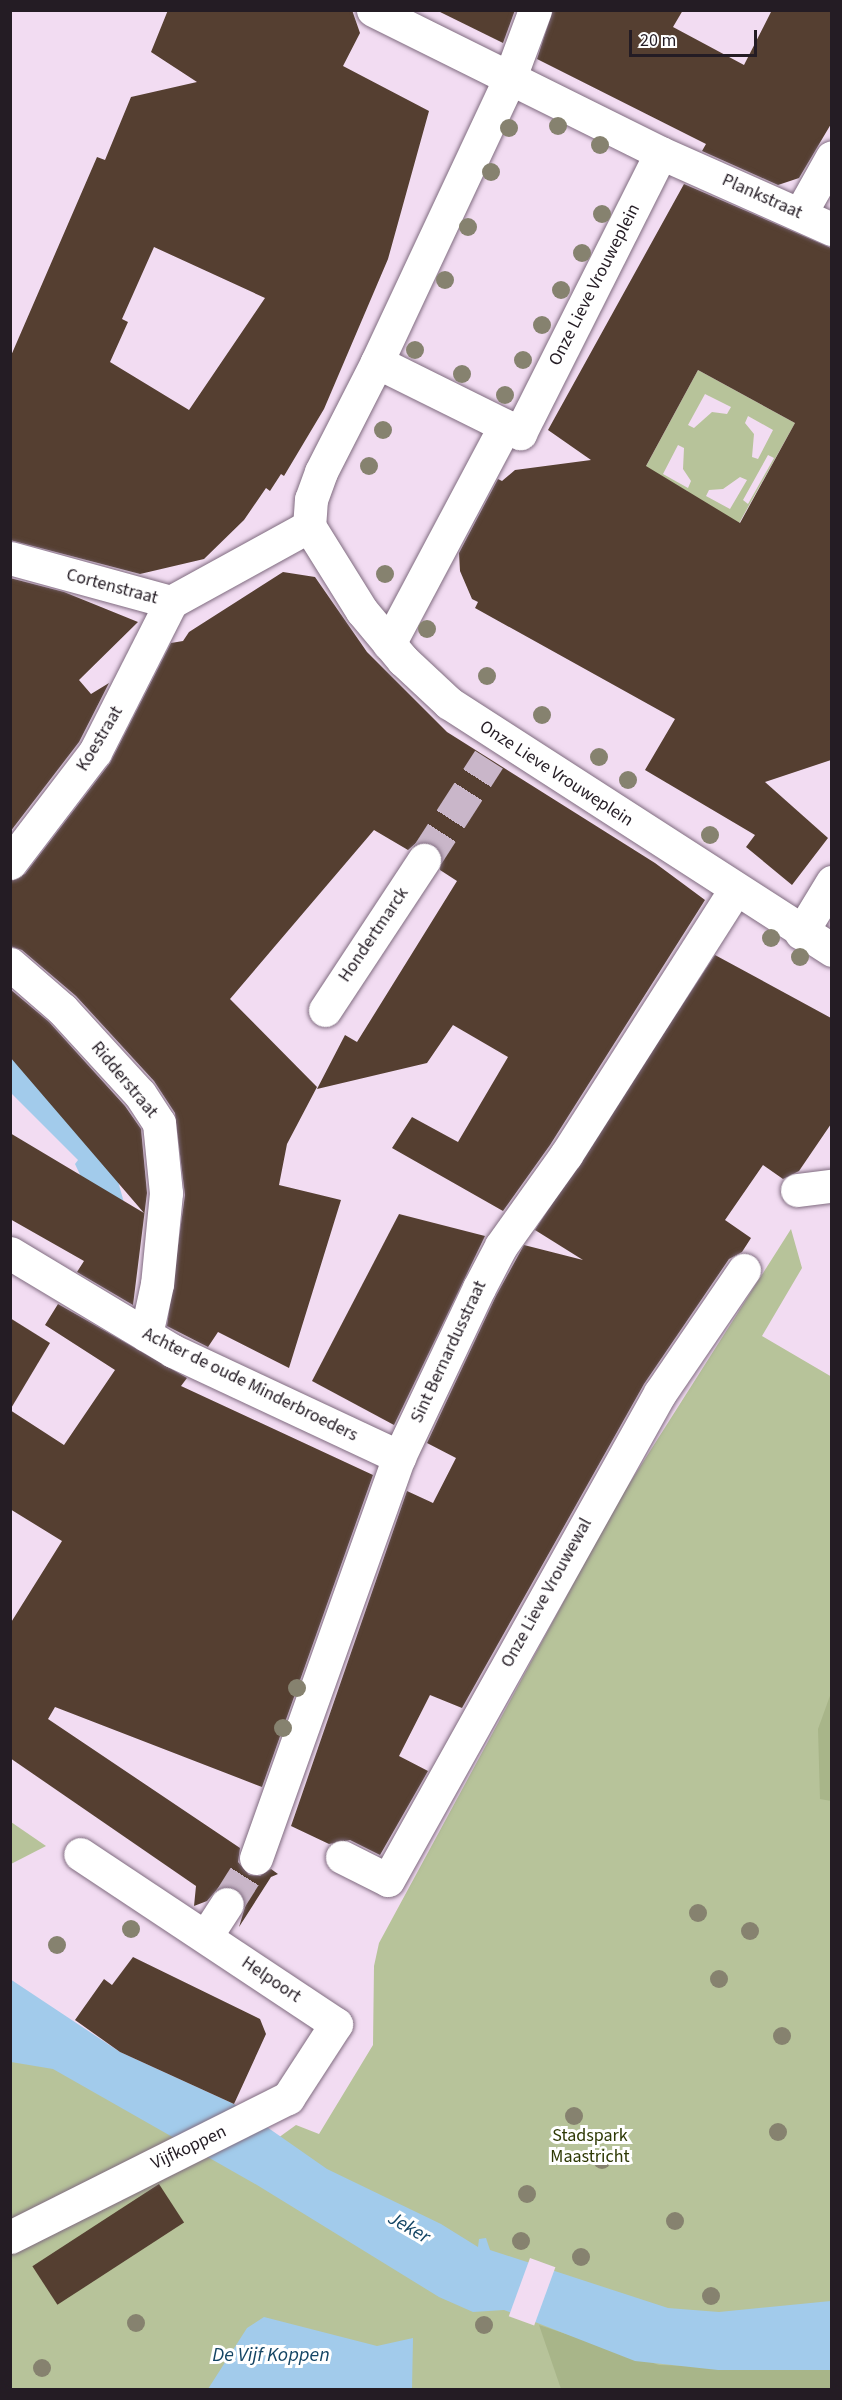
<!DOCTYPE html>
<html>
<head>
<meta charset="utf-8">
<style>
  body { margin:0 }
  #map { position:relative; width:842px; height:2400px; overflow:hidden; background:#f2dcf2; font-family:"Source Sans 3",sans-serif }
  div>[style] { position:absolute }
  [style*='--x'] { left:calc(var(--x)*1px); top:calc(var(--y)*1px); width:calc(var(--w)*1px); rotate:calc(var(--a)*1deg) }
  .green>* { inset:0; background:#b7c39a }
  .forest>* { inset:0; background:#a8b589 }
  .water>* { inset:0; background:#a2cbeb }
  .pier>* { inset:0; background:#f2dcf2; transform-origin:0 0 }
  .building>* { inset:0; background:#553f31; transform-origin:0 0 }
  .minor-tunnel>* { height:33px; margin-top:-16.5px; transform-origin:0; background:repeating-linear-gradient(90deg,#c9b6c9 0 33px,transparent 0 49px) }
  .roads { filter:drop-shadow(0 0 2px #7f6b7f) drop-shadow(0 0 2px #7f6b7f) }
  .minor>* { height:33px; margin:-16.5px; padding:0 16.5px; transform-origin:16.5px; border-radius:16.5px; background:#fff }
  .trees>* { width:18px; height:18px; margin:-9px; border-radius:50%; background:#86826f }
  span { translate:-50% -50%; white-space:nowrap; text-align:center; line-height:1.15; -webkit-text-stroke:6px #fff; paint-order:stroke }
  .street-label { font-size:18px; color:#241c24 }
  .park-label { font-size:18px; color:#2e3904 }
  .water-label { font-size:20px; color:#144564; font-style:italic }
  .frame { position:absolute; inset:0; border:12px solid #241c24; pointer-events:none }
  .scale { position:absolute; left:629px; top:30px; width:128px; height:27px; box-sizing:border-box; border:3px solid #241c24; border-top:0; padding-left:8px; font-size:18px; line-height:21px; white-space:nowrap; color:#241c24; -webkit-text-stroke:4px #fff; paint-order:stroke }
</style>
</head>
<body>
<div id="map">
  <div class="green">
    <i style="clip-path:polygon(evenodd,698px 370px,795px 423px,723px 552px,687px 491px,645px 468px,698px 370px,705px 394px,731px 407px,727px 414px,712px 412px,694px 428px,688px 425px,705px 394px,698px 370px,748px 416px,773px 430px,758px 459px,752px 457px,754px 434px,745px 423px,748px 416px,698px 370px,678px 445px,684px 448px,683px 469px,691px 481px,688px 488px,663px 474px,678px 445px,698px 370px,768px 455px,774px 458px,748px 504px,743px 500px,768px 455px,698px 370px,740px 477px,747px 480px,730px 509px,706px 496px,709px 490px,723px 489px,740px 477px)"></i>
    <i style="clip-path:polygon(791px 1229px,802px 1268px,762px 1336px,832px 1377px,831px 2389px,11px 2389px,10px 2038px,32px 2063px,234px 2104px,278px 2138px,296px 2125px,319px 2134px,373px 2045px,374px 1966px,379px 1943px,617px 1503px)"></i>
    <i style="clip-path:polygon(11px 1822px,46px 1846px,11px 1864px)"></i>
  </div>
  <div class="forest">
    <i style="clip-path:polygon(831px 1693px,831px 1801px,820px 1799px,818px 1729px)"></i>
    <i style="clip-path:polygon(539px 2325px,659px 2365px,831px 2370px,831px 2389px,561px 2389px)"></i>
  </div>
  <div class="water">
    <i style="clip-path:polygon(10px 1057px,112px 1160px,134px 1238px,83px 1181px,75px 1164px,78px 1160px,11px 1093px)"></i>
    <i style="clip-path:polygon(10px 1979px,120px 2052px,234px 2104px,327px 2169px,441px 2224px,478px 2247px,479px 2239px,486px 2238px,490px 2250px,668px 2308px,719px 2312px,831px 2301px,831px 2370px,718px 2370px,635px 2361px,504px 2310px,473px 2312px,439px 2297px,257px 2185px,53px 2069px,11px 2062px)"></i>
    <i style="clip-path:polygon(264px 2317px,377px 2346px,413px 2338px,412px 2389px,208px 2389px,247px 2328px)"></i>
  </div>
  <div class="pier">
    <i style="left:530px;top:2258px;width:27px;height:62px;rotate:20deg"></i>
  </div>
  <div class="building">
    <i style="clip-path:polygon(evenodd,168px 10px,352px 10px,360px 33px,343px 66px,429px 111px,388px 259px,324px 409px,284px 476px,281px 474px,270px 491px,266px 488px,244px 520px,204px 559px,140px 574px,10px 540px,10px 358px,97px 157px,105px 160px,131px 97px,197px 82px,151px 52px,168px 10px,154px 247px,265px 298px,189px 410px,110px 362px,128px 322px,122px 319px,154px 247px)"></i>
    <i style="clip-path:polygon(436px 10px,515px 10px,503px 43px)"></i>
    <i style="clip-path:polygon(553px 10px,683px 10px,673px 27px,744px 65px,772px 10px,831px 10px,831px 124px,799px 178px,778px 185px,702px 151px,706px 144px,537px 59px)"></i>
    <i style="clip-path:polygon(evenodd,684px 184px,831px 248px,831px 760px,765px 782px,828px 838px,792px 885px,746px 847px,755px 835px,645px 770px,675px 719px,475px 608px,478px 602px,472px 599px,460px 571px,459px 553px,498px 479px,502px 481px,515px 470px,591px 460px,548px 430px,684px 184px,698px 370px,795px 423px,740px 523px,646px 466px,698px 370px)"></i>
    <i style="clip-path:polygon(283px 572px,315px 577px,367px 652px,447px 732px,655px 863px,705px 900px,550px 1145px,503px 1211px,392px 1148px,412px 1117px,458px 1142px,508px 1057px,453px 1025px,427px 1063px,317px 1089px,345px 1035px,357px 1042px,457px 881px,440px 870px,441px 852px,434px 844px,416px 843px,408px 850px,374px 830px,230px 999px,317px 1087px,287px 1144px,279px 1185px,341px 1200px,289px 1368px,218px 1332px,208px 1347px,167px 1326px,185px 1195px,175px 1113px,154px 1081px,76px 996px,22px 950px,10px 946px,10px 881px,25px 874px,110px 763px,171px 643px,183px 641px,189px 632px)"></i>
    <i style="clip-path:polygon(10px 578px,64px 592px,138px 622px,79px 680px,91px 694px,109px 683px,79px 742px,10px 832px)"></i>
    <i style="clip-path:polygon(715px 955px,831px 1018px,831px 1124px,799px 1171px,783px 1179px,763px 1165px,725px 1220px,751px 1238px,742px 1252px,729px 1259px,644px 1384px,462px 1708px,430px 1695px,399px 1756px,428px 1771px,380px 1855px,350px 1840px,329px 1844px,291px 1826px,407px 1491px,433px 1503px,456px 1458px,427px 1443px,496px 1296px,524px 1245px,583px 1260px,535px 1230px)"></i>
    <i style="clip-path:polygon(10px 989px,49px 1022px,125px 1106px,141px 1129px,147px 1193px,133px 1305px,77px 1272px,84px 1261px,10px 1219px,10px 1133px,144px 1213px,10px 1057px)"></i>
    <i style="clip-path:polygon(399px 1214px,485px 1236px,394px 1425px,312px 1381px)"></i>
    <i style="clip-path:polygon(58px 1304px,187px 1378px,181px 1386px,373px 1475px,262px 1787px,55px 1707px,48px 1719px,240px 1848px,238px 1862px,249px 1875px,260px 1876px,271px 1869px,278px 1874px,271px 1877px,239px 1927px,246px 1904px,238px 1889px,219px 1887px,207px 1901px,194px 1906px,196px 1886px,10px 1758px,10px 1624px,62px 1541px,10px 1509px,10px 1410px,64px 1445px,115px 1370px,45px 1325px)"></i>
    <i style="clip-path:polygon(10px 1318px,50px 1343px,10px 1410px)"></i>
    <i style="clip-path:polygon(133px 1957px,260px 2019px,266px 2034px,234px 2104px,120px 2052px,75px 2020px,104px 1979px,112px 1985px)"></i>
    <i style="left:159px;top:2184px;width:46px;height:151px;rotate:57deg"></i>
  </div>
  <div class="minor-tunnel">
    <i style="--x:424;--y:860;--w:120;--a:-57.2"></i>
    <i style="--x:227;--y:1904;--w:54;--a:-57.8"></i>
  </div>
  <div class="roads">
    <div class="minor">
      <i style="--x:373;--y:10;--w:322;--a:26.4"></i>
      <i style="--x:661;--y:153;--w:187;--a:24"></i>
      <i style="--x:535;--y:10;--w:75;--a:110.4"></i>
      <i style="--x:509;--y:80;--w:311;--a:115.1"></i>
      <i style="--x:377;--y:362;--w:123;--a:117"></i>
      <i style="--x:321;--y:472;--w:29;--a:110"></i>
      <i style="--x:311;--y:499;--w:27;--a:94"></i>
      <i style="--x:309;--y:526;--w:100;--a:58.1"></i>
      <i style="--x:362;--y:611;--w:64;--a:50.1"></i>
      <i style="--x:403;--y:660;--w:63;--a:43.1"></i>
      <i style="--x:449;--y:703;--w:456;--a:32.8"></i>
      <i style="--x:800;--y:214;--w:65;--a:-60.7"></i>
      <i style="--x:377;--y:362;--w:160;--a:26.4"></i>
      <i style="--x:520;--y:433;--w:313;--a:-63.3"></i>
      <i style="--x:10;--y:558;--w:167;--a:15.3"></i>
      <i style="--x:171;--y:602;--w:158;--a:-28.8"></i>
      <i style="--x:389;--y:644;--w:247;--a:-62"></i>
      <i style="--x:10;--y:863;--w:140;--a:-52.6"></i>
      <i style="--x:95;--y:752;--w:168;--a:-63.1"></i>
      <i style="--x:801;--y:933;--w:60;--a:-58.7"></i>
      <i style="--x:10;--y:964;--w:69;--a:40.9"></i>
      <i style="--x:62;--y:1009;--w:115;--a:47.5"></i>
      <i style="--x:140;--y:1094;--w:35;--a:57"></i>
      <i style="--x:159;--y:1123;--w:70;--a:84.3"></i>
      <i style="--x:166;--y:1193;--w:91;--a:95.6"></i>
      <i style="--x:157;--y:1284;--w:52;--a:102.2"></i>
      <i style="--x:325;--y:1010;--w:180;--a:-56.6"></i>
      <i style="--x:797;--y:1190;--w:35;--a:-7"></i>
      <i style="--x:10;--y:1253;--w:190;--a:31"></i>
      <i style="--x:173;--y:1351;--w:250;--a:25.1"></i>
      <i style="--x:342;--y:1857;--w:51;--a:26.6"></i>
      <i style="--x:388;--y:1880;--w:558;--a:-60.82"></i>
      <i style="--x:660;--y:1393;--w:149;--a:-55.7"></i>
      <i style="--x:256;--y:1858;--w:426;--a:-70.4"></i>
      <i style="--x:399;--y:1457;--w:187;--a:-64.7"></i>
      <i style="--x:479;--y:1288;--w:47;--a:-62.4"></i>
      <i style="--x:501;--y:1246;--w:112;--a:-54.5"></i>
      <i style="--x:566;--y:1155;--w:313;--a:-57.5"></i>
      <i style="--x:206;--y:1936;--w:38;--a:-57"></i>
      <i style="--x:10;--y:2237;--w:311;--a:-26.6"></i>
      <i style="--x:288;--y:2098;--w:88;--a:-57"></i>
      <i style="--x:336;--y:2024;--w:307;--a:-146.4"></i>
    </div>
  </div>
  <div class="trees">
    <i style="left:558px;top:126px"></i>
    <i style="left:509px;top:128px"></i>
    <i style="left:600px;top:145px"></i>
    <i style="left:491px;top:172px"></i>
    <i style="left:602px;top:214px"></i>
    <i style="left:468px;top:227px"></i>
    <i style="left:582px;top:253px"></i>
    <i style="left:445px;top:280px"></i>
    <i style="left:561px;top:290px"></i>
    <i style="left:542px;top:325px"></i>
    <i style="left:415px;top:350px"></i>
    <i style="left:523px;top:360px"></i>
    <i style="left:462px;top:374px"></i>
    <i style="left:505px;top:395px"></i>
    <i style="left:383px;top:430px"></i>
    <i style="left:369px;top:466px"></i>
    <i style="left:385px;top:574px"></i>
    <i style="left:427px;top:629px"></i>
    <i style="left:487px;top:676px"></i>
    <i style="left:542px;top:715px"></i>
    <i style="left:599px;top:757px"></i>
    <i style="left:628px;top:780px"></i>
    <i style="left:710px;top:835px"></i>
    <i style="left:771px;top:938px"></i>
    <i style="left:800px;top:957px"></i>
    <i style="left:297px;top:1688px"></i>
    <i style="left:283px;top:1728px"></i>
    <i style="left:698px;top:1913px"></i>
    <i style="left:131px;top:1929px"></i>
    <i style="left:750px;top:1931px"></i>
    <i style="left:57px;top:1945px"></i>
    <i style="left:719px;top:1979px"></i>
    <i style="left:782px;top:2036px"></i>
    <i style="left:574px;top:2116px"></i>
    <i style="left:778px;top:2132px"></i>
    <i style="left:602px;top:2160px"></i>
    <i style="left:527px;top:2194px"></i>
    <i style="left:675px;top:2221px"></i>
    <i style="left:521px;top:2241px"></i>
    <i style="left:581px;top:2257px"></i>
    <i style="left:711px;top:2296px"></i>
    <i style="left:136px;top:2323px"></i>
    <i style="left:484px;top:2325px"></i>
    <i style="left:42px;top:2368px"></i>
  </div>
  <div class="street-label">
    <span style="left:762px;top:197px;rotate:24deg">Plankstraat</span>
    <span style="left:595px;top:285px;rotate:-63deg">Onze Lieve Vrouweplein</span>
    <span style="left:112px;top:587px;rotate:15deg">Cortenstraat</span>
    <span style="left:100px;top:739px;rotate:-59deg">Koestraat</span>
    <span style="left:556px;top:774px;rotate:33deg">Onze Lieve Vrouweplein</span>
    <span style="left:374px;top:935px;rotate:-56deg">Hondertmarck</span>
    <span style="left:124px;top:1080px;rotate:50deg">Ridderstraat</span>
    <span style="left:449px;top:1352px;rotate:-65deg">Sint Bernardusstraat</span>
    <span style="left:250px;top:1385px;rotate:26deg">Achter de oude Minderbroeders</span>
    <span style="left:547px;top:1593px;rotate:-61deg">Onze Lieve Vrouwewal</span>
    <span style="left:271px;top:1980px;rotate:34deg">Helpoort</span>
    <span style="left:189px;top:2148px;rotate:-25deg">Vijfkoppen</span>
  </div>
  <div class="park-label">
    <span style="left:590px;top:2147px">Stadspark<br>Maastricht</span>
  </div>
  <div class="water-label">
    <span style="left:409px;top:2228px;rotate:30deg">Jeker</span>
    <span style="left:271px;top:2355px">De Vijf Koppen</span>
  </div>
  <div class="frame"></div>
  <div class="scale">20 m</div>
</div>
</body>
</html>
